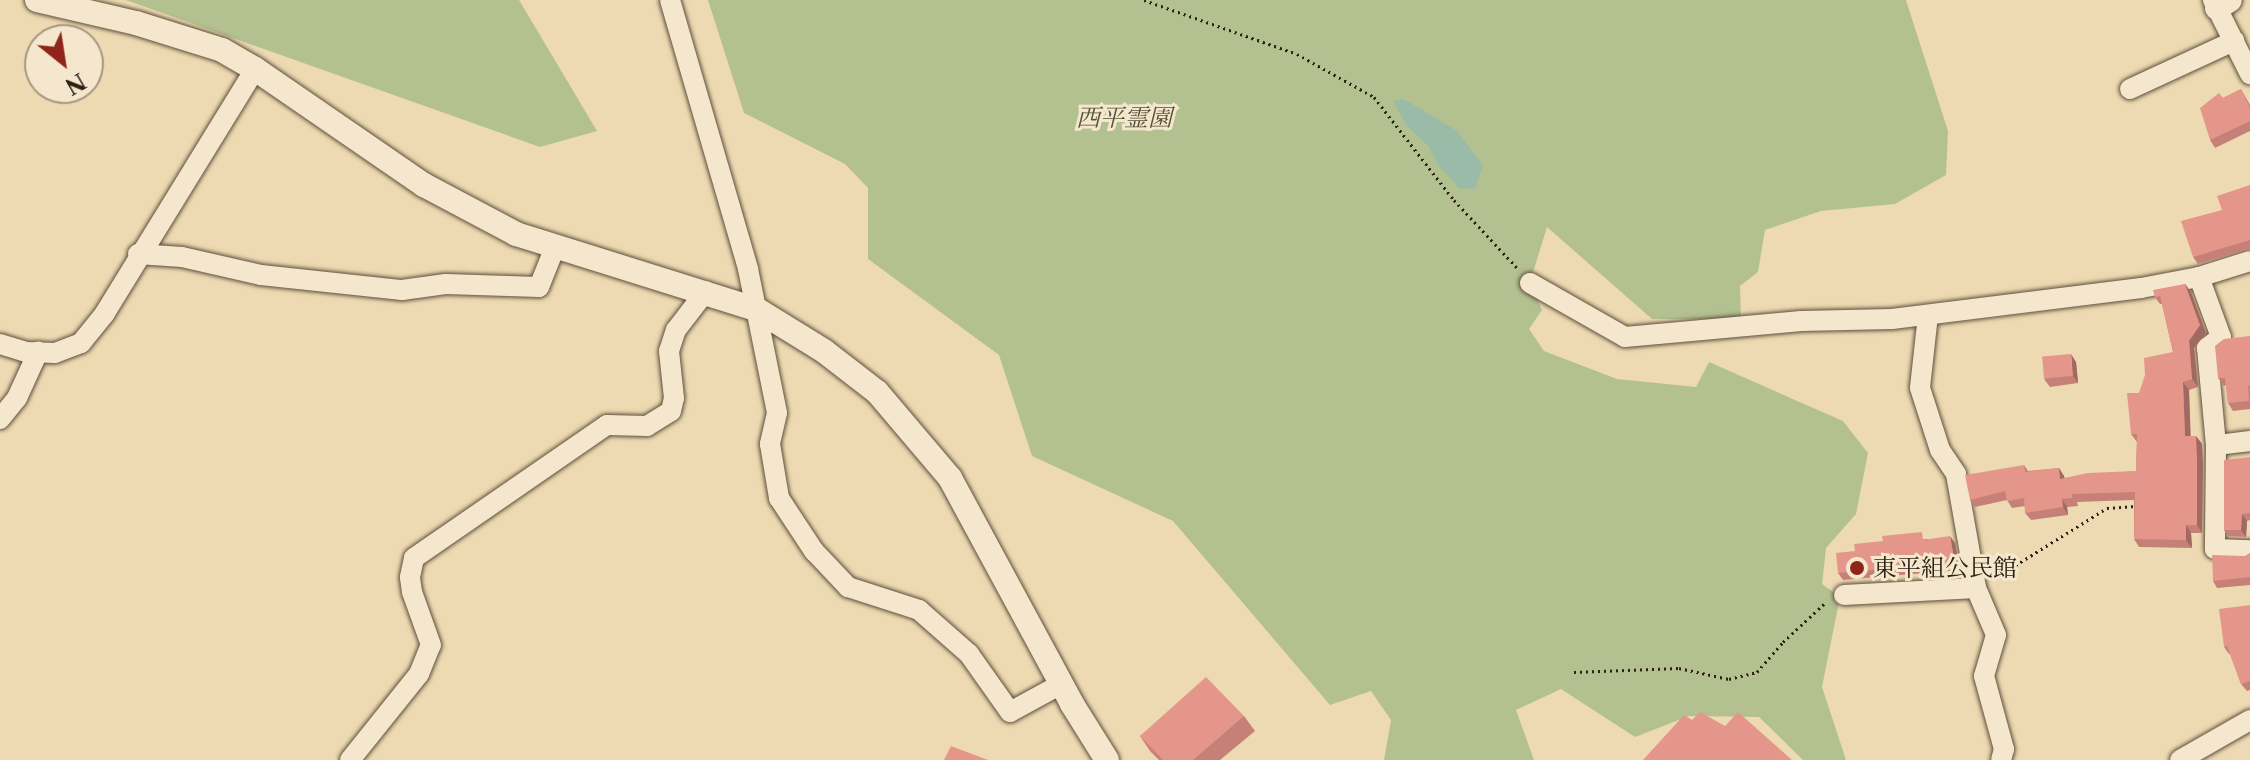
<!DOCTYPE html>
<html>
<head>
<meta charset="utf-8">
<style>
  body { margin:0 }
  #map { position:relative; width:2250px; height:760px; overflow:hidden; background:#eedab2; font-family:"Libre Caslon Text","Noto Serif JP",serif }
  div>[style] { position:absolute }
  [style*='--x'] { left:calc(var(--x)*1px); top:calc(var(--y)*1px); width:calc(var(--w)*1px); rotate:calc(var(--a)*1deg) }
  .green>* { inset:0; background:#b3c190 }
  .water>* { inset:0; background:#9abba8 }
  .path>* { height:3px; margin-top:-1.5px; transform-origin:0; background:repeating-linear-gradient(90deg,#2e2114 0 2px,transparent 0 6px) }
  .roads { filter:drop-shadow(0 0 2px #5e4f3c) drop-shadow(0 0 2px #5e4f3c) }
  .minor>* { height:20px; margin:-10px; padding:0 10px; transform-origin:10px; border-radius:10px; background:#f4e7cd }
  .tertiary>* { height:24px; margin:-12px; padding:0 12px; transform-origin:12px; border-radius:12px; background:#f4e7cd }
  .wall>* { inset:0; background:#c58178 }
  .shaded-wall>* { inset:0; background:#a06961 }
  .building>* { inset:0; background:#e5968b; transform-origin:0 0 }
  .dots>* { width:22px; height:22px; translate:-50% -50%; box-sizing:border-box; border:4px solid #f4e7cd; border-radius:50% }
  span { translate:-50% -50%; white-space:nowrap; text-align:center; line-height:1.15; -webkit-text-stroke:6px #f4e7cd; paint-order:stroke }
  .park-label { font-size:24px; color:#565139; font-style:italic }
  .poi-label { font-size:24px; color:#2e2114 }
  .left { translate:0 -50%; text-align:left }
  .north { position:absolute; left:24px; top:24px; width:80px; height:80px; box-sizing:border-box; background:#f4e7cd; border:2px solid #a59883; border-radius:50%; rotate:150deg; font-size:22px; font-weight:700; line-height:32px; text-align:center; color:#2e2114 }
  .north::after { content:''; display:block; margin:auto; width:28px; height:36px; background:#8f2418; clip-path:polygon(50% 0,100% 100%,50% 72%,0 100%) }
</style>
</head>
<body>
<div id="map">
  <div class="green">
    <i style="clip-path:polygon(126px 0,519px 0,597px 131px,540px 147px)"></i>
    <i style="clip-path:polygon(708px 0,1906px 0,1948px 131px,1946px 175px,1895px 204px,1821px 211px,1765px 230px,1758px 272px,1740px 286px,1741px 319px,1652px 319px,1547px 227px,1530px 282px,1542px 310px,1529px 329px,1544px 351px,1617px 379px,1696px 387px,1709px 362px,1843px 421px,1868px 453px,1856px 514px,1826px 548px,1822px 584px,1840px 597px,1822px 687px,1846px 760px,1803px 760px,1759px 717px,1689px 716px,1635px 737px,1561px 689px,1516px 710px,1534px 760px,1384px 760px,1391px 720px,1371px 691px,1330px 705px,1173px 521px,1032px 456px,999px 355px,868px 259px,868px 188px,845px 164px,744px 113px)"></i>
  </div>
  <div class="water">
    <i style="clip-path:polygon(1404px 99px,1457px 131px,1483px 165px,1475px 189px,1459px 188px,1438px 165px,1429px 147px,1406px 125px,1393px 101px)"></i>
  </div>
  <div class="path">
    <i style="--x:1144;--y:0;--w:162;--a:19.4"></i>
    <i style="--x:1297;--y:54;--w:88;--a:29.2"></i>
    <i style="--x:1374;--y:97;--w:130;--a:52.2"></i>
    <i style="--x:1454;--y:200;--w:96;--a:47.1"></i>
    <i style="--x:1995;--y:578;--w:132;--a:-32"></i>
    <i style="--x:2107;--y:508;--w:29;--a:-4"></i>
    <i style="--x:1574;--y:672;--w:105;--a:-2.2"></i>
    <i style="--x:1679;--y:668;--w:51;--a:12.4"></i>
    <i style="--x:1729;--y:679;--w:29;--a:-14"></i>
    <i style="--x:1757;--y:672;--w:40;--a:-49"></i>
    <i style="--x:1783;--y:642;--w:59;--a:-42.9"></i>
  </div>
  <div class="roads">
    <div class="minor">
      <i style="--x:670;--y:0;--w:280;--a:73.8"></i>
      <i style="--x:748;--y:269;--w:147;--a:78.6"></i>
      <i style="--x:777;--y:413;--w:32;--a:103"></i>
      <i style="--x:770;--y:444;--w:55;--a:80.5"></i>
      <i style="--x:779;--y:498;--w:64;--a:56.6"></i>
      <i style="--x:814;--y:551;--w:50;--a:46.6"></i>
      <i style="--x:848;--y:587;--w:75;--a:17.9"></i>
      <i style="--x:919;--y:610;--w:67;--a:41.3"></i>
      <i style="--x:969;--y:654;--w:71;--a:54.7"></i>
      <i style="--x:1010;--y:712;--w:60;--a:-28.7"></i>
      <i style="--x:2213;--y:0;--w:83;--a:63.4"></i>
      <i style="--x:2130;--y:89;--w:115;--a:-24.8"></i>
      <i style="--x:138;--y:254;--w:44;--a:3.9"></i>
      <i style="--x:182;--y:257;--w:81;--a:12.8"></i>
      <i style="--x:261;--y:275;--w:142;--a:6.1"></i>
      <i style="--x:402;--y:290;--w:44;--a:-7.8"></i>
      <i style="--x:446;--y:284;--w:93;--a:1.8"></i>
      <i style="--x:539;--y:287;--w:43;--a:-68.2"></i>
      <i style="--x:2199;--y:277;--w:64;--a:69.9"></i>
      <i style="--x:2221;--y:337;--w:18;--a:142"></i>
      <i style="--x:2207;--y:348;--w:97;--a:84.7"></i>
      <i style="--x:1530;--y:283;--w:109;--a:29.6"></i>
      <i style="--x:1625;--y:337;--w:177;--a:-5.2"></i>
      <i style="--x:1801;--y:321;--w:91;--a:-1.3"></i>
      <i style="--x:1892;--y:319;--w:251;--a:-7.1"></i>
      <i style="--x:2141;--y:288;--w:59;--a:-10.7"></i>
      <i style="--x:2199;--y:277;--w:53;--a:-17.4"></i>
      <i style="--x:1928;--y:315;--w:73;--a:96.3"></i>
      <i style="--x:1920;--y:388;--w:65;--a:72.1"></i>
      <i style="--x:1940;--y:450;--w:29;--a:56"></i>
      <i style="--x:1956;--y:474;--w:116;--a:80"></i>
      <i style="--x:1976;--y:588;--w:51;--a:66.9"></i>
      <i style="--x:1996;--y:635;--w:43;--a:106.3"></i>
      <i style="--x:1984;--y:676;--w:76;--a:74.7"></i>
      <i style="--x:2004;--y:749;--w:11;--a:105"></i>
      <i style="--x:0;--y:344;--w:27;--a:17"></i>
      <i style="--x:26;--y:352;--w:29;--a:2"></i>
      <i style="--x:55;--y:353;--w:28;--a:-21"></i>
      <i style="--x:81;--y:343;--w:38;--a:-51"></i>
      <i style="--x:105;--y:313;--w:286;--a:-58.4"></i>
      <i style="--x:0;--y:419;--w:27;--a:-51"></i>
      <i style="--x:17;--y:398;--w:51;--a:-65.5"></i>
      <i style="--x:2250;--y:441;--w:34;--a:173"></i>
      <i style="--x:2216;--y:445;--w:104;--a:90.6"></i>
      <i style="--x:2215;--y:549;--w:35;--a:2"></i>
      <i style="--x:1844;--y:595;--w:132;--a:-3"></i>
      <i style="--x:350;--y:760;--w:110;--a:-51.3"></i>
      <i style="--x:419;--y:674;--w:31;--a:-68"></i>
      <i style="--x:431;--y:645;--w:56;--a:-109.7"></i>
      <i style="--x:412;--y:592;--w:15;--a:-98"></i>
      <i style="--x:410;--y:577;--w:19;--a:-78"></i>
      <i style="--x:414;--y:558;--w:234;--a:-34.6"></i>
      <i style="--x:607;--y:425;--w:40;--a:1.4"></i>
      <i style="--x:647;--y:426;--w:28;--a:-32"></i>
      <i style="--x:671;--y:411;--w:13;--a:-77"></i>
      <i style="--x:674;--y:398;--w:47;--a:-96.1"></i>
      <i style="--x:669;--y:351;--w:22;--a:-72"></i>
      <i style="--x:676;--y:330;--w:49;--a:-52.4"></i>
      <i style="--x:2180;--y:760;--w:81;--a:-29.7"></i>
    </div>
    <div class="tertiary">
      <i style="--x:37;--y:0;--w:102;--a:13.1"></i>
      <i style="--x:136;--y:23;--w:90;--a:17.4"></i>
      <i style="--x:222;--y:50;--w:38;--a:30"></i>
      <i style="--x:255;--y:69;--w:205;--a:34.5"></i>
      <i style="--x:424;--y:185;--w:104;--a:28"></i>
      <i style="--x:516;--y:234;--w:251;--a:17.4"></i>
      <i style="--x:756;--y:309;--w:80;--a:31.7"></i>
      <i style="--x:824;--y:351;--w:67;--a:37.7"></i>
      <i style="--x:877;--y:392;--w:113;--a:49.7"></i>
      <i style="--x:950;--y:478;--w:257;--a:61.6"></i>
      <i style="--x:1072;--y:704;--w:66;--a:58"></i>
      <i style="--x:2217;--y:8;--w:15;--a:-32"></i>
    </div>
  </div>
  <div class="wall">
    <i style="clip-path:polygon(2241px 89px,2250px 105px,2250px 131px,2215px 148px,2210px 140px,2223px 98px)"></i>
    <i style="clip-path:polygon(2250px 185px,2250px 249px,2198px 264px,2193px 257px,2222px 210px)"></i>
    <i style="clip-path:polygon(2185px 284px,2191px 292px,2206px 333px,2194px 348px,2198px 387px,2189px 390px,2190px 436px,2196px 436px,2202px 444px,2203px 466px,2202px 533px,2191px 533px,2192px 548px,2139px 547px,2134px 539px,2134px 500px,2077px 502px,2078px 506px,2067px 507px,2068px 515px,2031px 520px,2025px 513px,2025px 506px,2012px 508px,2007px 500px,1975px 507px,1970px 500px,2024px 465px,2028px 471px,2059px 468px,2065px 478px,2136px 471px,2137px 442px,2131px 434px,2139px 393px,2173px 352px,2162px 304px,2160px 304px,2155px 297px)"></i>
    <i style="clip-path:polygon(2250px 336px,2250px 409px,2233px 411px,2228px 403px,2226px 385px,2224px 386px,2218px 378px)"></i>
    <i style="clip-path:polygon(2076px 362px,2078px 383px,2050px 387px,2044px 379px)"></i>
    <i style="clip-path:polygon(2250px 457px,2250px 520px,2247px 521px,2246px 537px,2228px 536px,2224px 530px)"></i>
    <i style="clip-path:polygon(1926px 539px,1955px 543px,1960px 570px,1843px 580px,1838px 573px,1855px 551px)"></i>
    <i style="clip-path:polygon(2250px 553px,2250px 585px,2217px 588px,2213px 581px)"></i>
    <i style="clip-path:polygon(2250px 605px,2250px 690px,2247px 691px,2241px 684px,2230px 654px,2229px 654px,2224px 647px)"></i>
    <i style="clip-path:polygon(1244px 716px,1255px 731px,1220px 760px,1159px 760px,1150px 751px,1140px 736px)"></i>
  </div>
  <div class="shaded-wall">
    <i style="clip-path:polygon(2185px 284px,2191px 292px,2206px 333px,2194px 348px,2198px 387px,2192px 379px)"></i>
    <i style="clip-path:polygon(2071px 354px,2076px 362px,2078px 383px,2073px 376px)"></i>
    <i style="clip-path:polygon(2183px 382px,2189px 390px,2191px 444px,2185px 436px)"></i>
    <i style="clip-path:polygon(2196px 436px,2202px 444px,2203px 466px,2202px 533px,2197px 525px)"></i>
    <i style="clip-path:polygon(2059px 468px,2064px 476px,2065px 487px,2060px 479px)"></i>
    <i style="clip-path:polygon(2062px 499px,2067px 507px,2068px 515px,2063px 507px)"></i>
    <i style="clip-path:polygon(2242px 514px,2247px 521px,2246px 537px,2241px 530px)"></i>
    <i style="clip-path:polygon(2186px 525px,2191px 533px,2192px 548px,2186px 540px)"></i>
    <i style="clip-path:polygon(1950px 536px,1955px 543px,1960px 570px,1955px 563px)"></i>
  </div>
  <div class="building">
    <i style="clip-path:polygon(2241px 89px,2250px 108px,2250px 121px,2210px 140px,2200px 108px,2219px 93px,2223px 98px)"></i>
    <i style="clip-path:polygon(2250px 185px,2250px 240px,2193px 257px,2181px 221px,2222px 210px,2217px 196px)"></i>
    <i style="clip-path:polygon(2185px 284px,2200px 325px,2189px 341px,2192px 379px,2183px 382px,2185px 436px,2196px 436px,2197px 458px,2197px 525px,2186px 525px,2186px 540px,2134px 539px,2135px 492px,2072px 494px,2072px 498px,2062px 499px,2063px 507px,2025px 513px,2024px 498px,2007px 501px,2005px 491px,1970px 500px,1965px 475px,2024px 465px,2025px 472px,2059px 468px,2060px 479px,2088px 473px,2136px 471px,2137px 434px,2131px 434px,2127px 393px,2139px 393px,2145px 375px,2144px 358px,2173px 352px,2160px 296px,2155px 297px,2153px 290px)"></i>
    <i style="clip-path:polygon(2250px 336px,2250px 385px,2248px 386px,2249px 401px,2228px 403px,2225px 378px,2218px 378px,2215px 346px,2224px 339px)"></i>
    <i style="left:2071px;top:354px;width:22px;height:29px;rotate:85deg"></i>
    <i style="clip-path:polygon(2250px 457px,2250px 513px,2242px 514px,2241px 530px,2224px 530px,2224px 460px)"></i>
    <i style="clip-path:polygon(1922px 532px,1923px 540px,1950px 536px,1955px 563px,1838px 573px,1836px 553px,1855px 551px,1854px 544px,1883px 541px,1882px 536px)"></i>
    <i style="clip-path:polygon(2250px 553px,2250px 577px,2213px 581px,2212px 555px,2245px 556px)"></i>
    <i style="clip-path:polygon(2250px 605px,2250px 681px,2241px 684px,2227px 646px,2224px 647px,2219px 609px)"></i>
    <i style="clip-path:polygon(1206px 677px,1244px 716px,1193px 760px,1163px 760px,1140px 736px)"></i>
    <i style="clip-path:polygon(1700px 712px,1725px 726px,1738px 712px,1792px 760px,1643px 760px,1684px 715px,1692px 720px)"></i>
    <i style="clip-path:polygon(951px 746px,988px 760px,944px 760px)"></i>
  </div>
  <div class="dots">
    <i style="left:1857px;top:568px;background:#8f2418"></i>
  </div>
  <div class="park-label">
    <span style="left:1124px;top:118px">西平霊園</span>
  </div>
  <div class="poi-label">
    <span class="left" style="left:1873px;top:568px">東平組公民館</span>
  </div>
  <div class="north">N</div>
</div>
</body>
</html>
